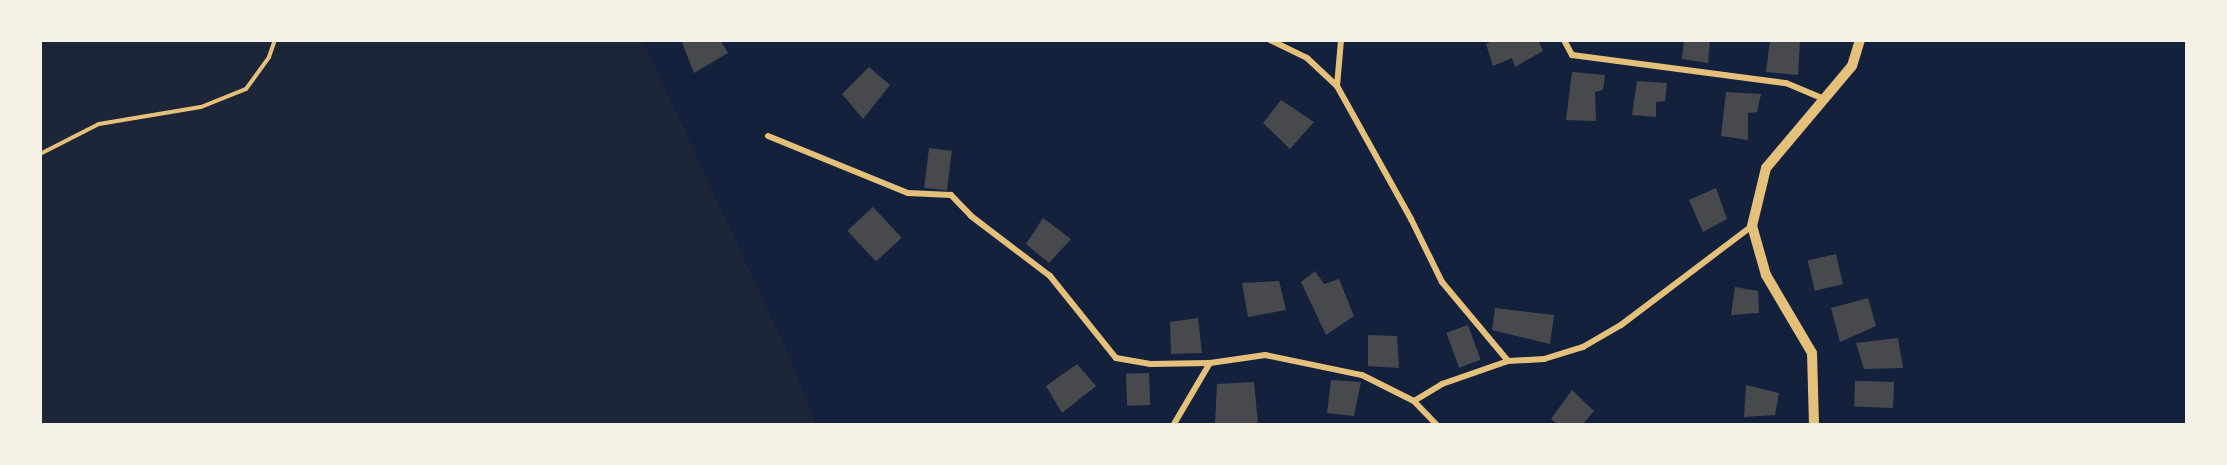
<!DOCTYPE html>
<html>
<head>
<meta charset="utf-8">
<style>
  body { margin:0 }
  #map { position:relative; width:2227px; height:465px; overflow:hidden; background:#14213d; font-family:"Alegreya Sans",sans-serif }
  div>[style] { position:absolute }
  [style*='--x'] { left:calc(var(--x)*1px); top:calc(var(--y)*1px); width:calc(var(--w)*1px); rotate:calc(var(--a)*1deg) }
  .green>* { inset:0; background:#1d2539 }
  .building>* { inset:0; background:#48494c; transform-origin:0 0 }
  .path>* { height:4px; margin:-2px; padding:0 2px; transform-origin:2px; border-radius:2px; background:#e5c07b }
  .minor>* { height:6px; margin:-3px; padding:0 3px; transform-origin:3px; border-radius:3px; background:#e5c07b }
  .tertiary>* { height:10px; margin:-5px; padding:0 5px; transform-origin:5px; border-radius:5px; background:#e5c07b }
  span { translate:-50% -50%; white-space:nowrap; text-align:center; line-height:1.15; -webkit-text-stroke:4.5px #f6f1e7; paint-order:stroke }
  .frame { position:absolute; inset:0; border:42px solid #f6f1e7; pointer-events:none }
</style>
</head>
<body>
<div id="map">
  <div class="green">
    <i style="clip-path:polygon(40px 41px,643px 41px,787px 351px,816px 424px,41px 424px)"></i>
  </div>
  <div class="building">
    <i style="clip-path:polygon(681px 40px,720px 40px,728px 53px,694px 73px)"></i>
    <i style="clip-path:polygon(1494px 40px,1538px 40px,1543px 51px,1515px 67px,1512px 58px,1493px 66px,1486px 44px)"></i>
    <i style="clip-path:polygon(1684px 40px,1710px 40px,1708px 63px,1682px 59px)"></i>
    <i style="clip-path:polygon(1770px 40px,1800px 40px,1798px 75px,1766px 72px)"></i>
    <i style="clip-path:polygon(869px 67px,890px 85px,863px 119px,842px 94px)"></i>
    <i style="clip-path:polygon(1572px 72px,1605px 75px,1603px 90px,1595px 92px,1596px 121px,1566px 120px)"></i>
    <i style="clip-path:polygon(1637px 81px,1667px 83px,1665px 101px,1656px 102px,1656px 117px,1632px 115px)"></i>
    <i style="clip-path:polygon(1726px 92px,1761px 94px,1757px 112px,1748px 113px,1748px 140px,1721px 136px)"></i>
    <i style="clip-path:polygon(1281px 100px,1314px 122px,1290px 149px,1263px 123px)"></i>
    <i style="left:929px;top:148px;width:23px;height:40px;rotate:7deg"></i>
    <i style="clip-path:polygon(1716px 188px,1727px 219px,1703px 232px,1689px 200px)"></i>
    <i style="left:873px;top:207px;width:42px;height:35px;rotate:47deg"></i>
    <i style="clip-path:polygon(1043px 218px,1071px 239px,1049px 263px,1026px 244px)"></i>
    <i style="left:1836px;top:254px;width:31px;height:29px;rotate:77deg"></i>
    <i style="clip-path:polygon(1315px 271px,1324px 284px,1339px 279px,1354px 316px,1326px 335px,1301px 282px)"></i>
    <i style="clip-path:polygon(1279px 281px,1286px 310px,1248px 317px,1242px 283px)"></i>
    <i style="clip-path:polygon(1735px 287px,1758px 291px,1759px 313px,1731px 315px)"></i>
    <i style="clip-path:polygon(1868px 298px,1876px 326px,1840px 342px,1831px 308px)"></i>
    <i style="clip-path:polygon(1495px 308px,1554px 315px,1550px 344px,1492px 330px)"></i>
    <i style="clip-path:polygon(1198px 318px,1202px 353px,1171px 354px,1170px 322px)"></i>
    <i style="left:1468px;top:325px;width:37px;height:23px;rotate:70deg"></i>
    <i style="clip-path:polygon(1368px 335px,1397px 336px,1399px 368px,1368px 366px)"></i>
    <i style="clip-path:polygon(1898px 338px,1903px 368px,1864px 369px,1856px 343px)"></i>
    <i style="clip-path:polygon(1077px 364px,1096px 386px,1062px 413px,1046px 386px)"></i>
    <i style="left:1149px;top:373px;width:32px;height:23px;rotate:88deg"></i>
    <i style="clip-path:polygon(1331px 380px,1361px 382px,1354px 416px,1327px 413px)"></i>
    <i style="clip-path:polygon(1254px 382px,1258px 424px,1215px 424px,1217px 384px)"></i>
    <i style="left:1894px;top:382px;width:26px;height:39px;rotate:92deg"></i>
    <i style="clip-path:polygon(1746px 385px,1779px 393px,1775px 415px,1744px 417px)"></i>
    <i style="clip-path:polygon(1572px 390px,1594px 411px,1583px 424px,1557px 424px,1551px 419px)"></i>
  </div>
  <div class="path">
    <i style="--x:40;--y:154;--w:66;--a:-27"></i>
    <i style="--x:99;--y:124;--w:103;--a:-9.5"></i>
    <i style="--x:201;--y:107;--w:48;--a:-21.8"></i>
    <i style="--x:246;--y:89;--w:39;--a:-54"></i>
    <i style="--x:269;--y:57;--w:18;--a:-71"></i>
  </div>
  <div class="minor">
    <i style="--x:1270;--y:40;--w:41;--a:25.9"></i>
    <i style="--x:1307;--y:58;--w:41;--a:43"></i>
    <i style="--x:1337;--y:86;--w:152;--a:60.9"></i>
    <i style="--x:1411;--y:219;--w:70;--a:63.8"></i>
    <i style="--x:1442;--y:282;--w:103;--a:50.1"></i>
    <i style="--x:1564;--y:40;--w:17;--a:62"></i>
    <i style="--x:1572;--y:55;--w:216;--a:7.5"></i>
    <i style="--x:1786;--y:83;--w:41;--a:22.8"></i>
    <i style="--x:1337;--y:86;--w:46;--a:-85"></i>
    <i style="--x:768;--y:136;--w:151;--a:22.2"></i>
    <i style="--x:908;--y:193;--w:43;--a:2.7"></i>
    <i style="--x:951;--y:195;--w:29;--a:46"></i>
    <i style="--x:971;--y:216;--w:99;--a:37.2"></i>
    <i style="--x:1050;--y:276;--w:105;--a:51.2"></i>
    <i style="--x:1116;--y:358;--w:35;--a:10"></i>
    <i style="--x:1150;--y:364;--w:60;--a:-1"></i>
    <i style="--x:1210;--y:363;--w:56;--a:-8.3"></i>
    <i style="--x:1265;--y:355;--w:99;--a:11.7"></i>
    <i style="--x:1362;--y:375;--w:58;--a:26.6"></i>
    <i style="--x:1174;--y:424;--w:71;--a:-59.5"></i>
    <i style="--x:1436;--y:424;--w:32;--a:-134"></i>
    <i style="--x:1414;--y:401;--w:33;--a:-31"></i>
    <i style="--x:1442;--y:384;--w:70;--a:-19.2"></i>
    <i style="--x:1508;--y:361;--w:36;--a:-3"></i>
    <i style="--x:1544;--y:359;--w:41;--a:-17.1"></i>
    <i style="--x:1583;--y:347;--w:44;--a:-30.1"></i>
    <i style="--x:1621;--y:325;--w:164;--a:-37.1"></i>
  </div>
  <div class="tertiary">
    <i style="--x:1814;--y:424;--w:71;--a:-91.6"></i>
    <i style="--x:1812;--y:353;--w:91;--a:-120.5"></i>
    <i style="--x:1766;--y:275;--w:51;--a:-105.9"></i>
    <i style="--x:1752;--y:226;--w:60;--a:-76.4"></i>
    <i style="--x:1766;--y:168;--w:133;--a:-49.9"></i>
    <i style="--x:1852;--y:66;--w:27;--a:-73"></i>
  </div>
  <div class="frame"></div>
</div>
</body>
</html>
